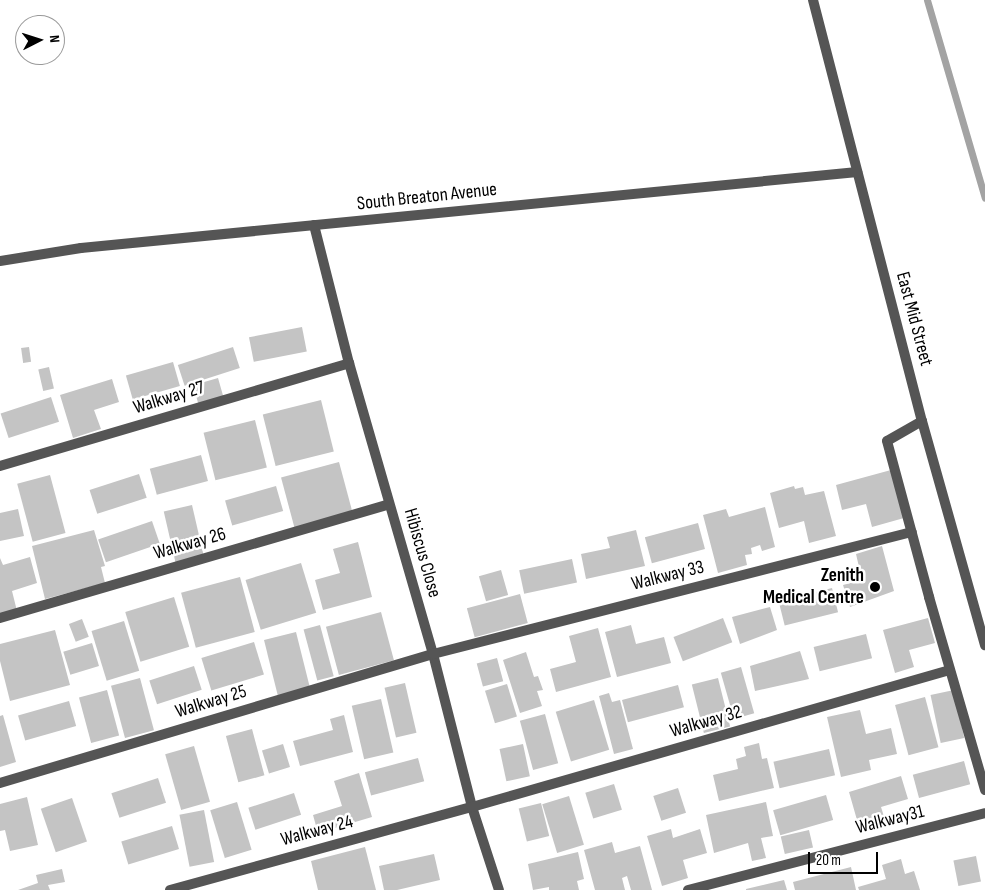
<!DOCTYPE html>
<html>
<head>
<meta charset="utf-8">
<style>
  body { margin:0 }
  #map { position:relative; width:985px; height:890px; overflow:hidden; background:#fff; font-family:"Sofia Sans Condensed",sans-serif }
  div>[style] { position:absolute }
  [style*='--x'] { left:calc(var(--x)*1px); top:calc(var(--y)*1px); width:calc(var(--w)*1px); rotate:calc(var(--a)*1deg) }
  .stream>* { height:7px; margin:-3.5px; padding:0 3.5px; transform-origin:3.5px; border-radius:3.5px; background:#a3a3a3 }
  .building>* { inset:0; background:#c4c4c4; transform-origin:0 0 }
  .minor>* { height:10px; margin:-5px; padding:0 5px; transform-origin:5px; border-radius:5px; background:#555 }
  .tertiary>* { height:10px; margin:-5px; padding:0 5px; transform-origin:5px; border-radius:5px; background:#555 }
  .dots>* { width:14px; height:14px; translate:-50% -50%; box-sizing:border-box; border:2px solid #fff; border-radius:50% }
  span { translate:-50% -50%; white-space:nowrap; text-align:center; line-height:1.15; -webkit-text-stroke:5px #fff; paint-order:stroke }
  .street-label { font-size:19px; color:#000 }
  .poi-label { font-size:19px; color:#000; font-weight:700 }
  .right { translate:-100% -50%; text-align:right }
  .north { position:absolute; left:15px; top:15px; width:50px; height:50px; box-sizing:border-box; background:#fff; border:1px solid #999; border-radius:50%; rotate:85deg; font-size:14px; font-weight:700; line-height:20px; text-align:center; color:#000 }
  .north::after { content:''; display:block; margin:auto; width:18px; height:22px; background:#000; clip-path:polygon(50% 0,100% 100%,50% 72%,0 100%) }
  .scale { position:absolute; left:808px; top:852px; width:70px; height:22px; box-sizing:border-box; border:2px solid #000; border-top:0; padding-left:6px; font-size:15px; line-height:18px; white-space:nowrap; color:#000; -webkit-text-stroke:4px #fff; paint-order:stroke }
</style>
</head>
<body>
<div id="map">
  <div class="stream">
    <i style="--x:927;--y:0;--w:206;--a:73.7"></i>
  </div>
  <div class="building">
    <i style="left:302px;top:327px;width:25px;height:54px;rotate:79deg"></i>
    <i style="left:29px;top:347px;width:15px;height:8px;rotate:82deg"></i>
    <i style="left:233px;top:347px;width:22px;height:58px;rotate:72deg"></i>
    <i style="left:173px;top:362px;width:25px;height:49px;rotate:74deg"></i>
    <i style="left:49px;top:367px;width:22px;height:11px;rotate:77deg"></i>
    <i style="left:218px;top:378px;width:19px;height:26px;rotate:74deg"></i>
    <i style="clip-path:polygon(112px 379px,119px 402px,94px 410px,101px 429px,73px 438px,60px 395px)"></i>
    <i style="left:51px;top:397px;width:26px;height:53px;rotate:72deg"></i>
    <i style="left:321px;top:400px;width:53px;height:60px;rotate:76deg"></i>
    <i style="left:255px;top:420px;width:49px;height:53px;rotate:76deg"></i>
    <i style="left:201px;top:455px;width:27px;height:53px;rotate:75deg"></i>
    <i style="left:339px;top:462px;width:53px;height:60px;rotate:75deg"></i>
    <i style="clip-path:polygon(891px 470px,904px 518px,872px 527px,866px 504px,842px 510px,836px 485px)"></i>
    <i style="left:139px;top:474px;width:25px;height:52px;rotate:72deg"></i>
    <i style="left:50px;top:475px;width:60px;height:34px;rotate:75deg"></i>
    <i style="left:276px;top:486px;width:26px;height:53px;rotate:74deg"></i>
    <i style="clip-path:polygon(794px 486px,795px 489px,803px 487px,805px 495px,824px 491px,836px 536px,809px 543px,804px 521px,779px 528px,770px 493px)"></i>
    <i style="left:192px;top:505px;width:52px;height:29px;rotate:77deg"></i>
    <i style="clip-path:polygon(765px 507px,775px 547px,762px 551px,760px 545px,751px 548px,752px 554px,745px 555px,747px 565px,718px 573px,703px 515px,726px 509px,729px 517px)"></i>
    <i style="clip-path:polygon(18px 509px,24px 536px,0 541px,0 513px)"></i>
    <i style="left:152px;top:521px;width:24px;height:57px;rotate:71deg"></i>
    <i style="left:698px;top:523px;width:27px;height:55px;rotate:75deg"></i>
    <i style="clip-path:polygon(94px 530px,105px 566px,101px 567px,105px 583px,45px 599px,32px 546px)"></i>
    <i style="clip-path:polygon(636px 530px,645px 566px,586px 579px,581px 554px,610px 548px,607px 537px)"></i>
    <i style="clip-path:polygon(358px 542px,372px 597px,323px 610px,315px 580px,340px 573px,333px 549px)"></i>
    <i style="clip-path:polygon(882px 546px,894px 591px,850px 607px,843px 585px,862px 580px,856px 554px)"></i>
    <i style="clip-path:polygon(0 558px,3px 565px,30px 557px,37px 583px,12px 591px,17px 611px,0 616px)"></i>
    <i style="left:572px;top:559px;width:24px;height:54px;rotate:78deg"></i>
    <i style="left:301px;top:563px;width:52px;height:58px;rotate:73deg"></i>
    <i style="left:501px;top:570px;width:26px;height:23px;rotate:74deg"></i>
    <i style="left:240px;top:577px;width:57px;height:61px;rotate:75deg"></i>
    <i style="left:832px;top:588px;width:25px;height:55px;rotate:76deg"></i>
    <i style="left:520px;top:594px;width:30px;height:55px;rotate:75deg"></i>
    <i style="left:174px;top:597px;width:52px;height:51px;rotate:73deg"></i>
    <i style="clip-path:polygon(770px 607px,777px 630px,740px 644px,732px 617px)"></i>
    <i style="left:381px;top:612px;width:50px;height:57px;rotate:75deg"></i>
    <i style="left:723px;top:618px;width:26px;height:53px;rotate:69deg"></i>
    <i style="clip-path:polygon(928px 618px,935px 643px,909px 650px,914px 667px,895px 673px,883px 630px)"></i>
    <i style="left:82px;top:619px;width:19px;height:14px;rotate:69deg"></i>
    <i style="left:124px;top:621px;width:52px;height:34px;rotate:73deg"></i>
    <i style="left:320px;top:625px;width:53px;height:17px;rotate:75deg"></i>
    <i style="clip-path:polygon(631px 625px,636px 644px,664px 637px,671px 663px,617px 677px,605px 632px)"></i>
    <i style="clip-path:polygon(598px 628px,611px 677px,556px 692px,550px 669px,576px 662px,569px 636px)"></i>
    <i style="clip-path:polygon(55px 630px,70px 685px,10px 701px,0 661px,0 644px)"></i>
    <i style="left:296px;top:632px;width:58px;height:33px;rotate:76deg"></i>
    <i style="left:866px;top:634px;width:25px;height:54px;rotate:76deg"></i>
    <i style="left:254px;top:642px;width:34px;height:55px;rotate:73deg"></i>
    <i style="left:92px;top:643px;width:24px;height:30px;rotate:73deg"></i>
    <i style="clip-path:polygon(800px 651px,809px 679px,755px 691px,750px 666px)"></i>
    <i style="clip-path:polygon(526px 652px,534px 677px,538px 676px,543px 690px,537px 691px,542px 706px,520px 713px,503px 660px)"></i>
    <i style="left:497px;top:658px;width:24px;height:21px;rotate:75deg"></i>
    <i style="left:194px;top:666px;width:25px;height:47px;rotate:72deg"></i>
    <i style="left:741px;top:667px;width:48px;height:21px;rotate:74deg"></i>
    <i style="left:140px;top:678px;width:54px;height:30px;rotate:75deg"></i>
    <i style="left:718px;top:678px;width:50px;height:27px;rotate:76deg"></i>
    <i style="left:405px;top:683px;width:51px;height:21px;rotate:77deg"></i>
    <i style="left:507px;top:684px;width:34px;height:23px;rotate:73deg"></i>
    <i style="left:678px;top:685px;width:23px;height:58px;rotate:75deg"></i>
    <i style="left:107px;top:690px;width:47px;height:29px;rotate:75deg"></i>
    <i style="left:954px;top:690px;width:49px;height:24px;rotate:78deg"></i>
    <i style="clip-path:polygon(609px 693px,612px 702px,620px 700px,633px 749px,614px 754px,599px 696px)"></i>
    <i style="left:925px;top:697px;width:52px;height:31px;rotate:75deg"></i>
    <i style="left:381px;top:699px;width:55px;height:30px;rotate:77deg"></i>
    <i style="left:594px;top:700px;width:52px;height:40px;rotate:73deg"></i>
    <i style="left:69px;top:701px;width:26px;height:53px;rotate:74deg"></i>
    <i style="clip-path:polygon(860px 710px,866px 734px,891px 728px,897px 754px,869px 760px,871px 770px,841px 777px,827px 717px)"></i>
    <i style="left:545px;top:714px;width:51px;height:26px;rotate:75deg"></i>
    <i style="clip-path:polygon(3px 715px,16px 762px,0 767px,0 716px)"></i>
    <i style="clip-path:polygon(344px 715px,353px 752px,300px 766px,293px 741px,333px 730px,330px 719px)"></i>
    <i style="left:252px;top:729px;width:48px;height:27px;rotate:75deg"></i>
    <i style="clip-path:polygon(759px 743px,762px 759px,767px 758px,774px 788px,719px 801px,713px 775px,738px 769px,736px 759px,746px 756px,744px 747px)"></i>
    <i style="left:283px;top:744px;width:24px;height:22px;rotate:73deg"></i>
    <i style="left:523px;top:744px;width:33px;height:24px;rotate:78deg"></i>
    <i style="left:194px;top:746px;width:58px;height:30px;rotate:74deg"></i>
    <i style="left:829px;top:749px;width:27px;height:57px;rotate:77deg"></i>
    <i style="left:418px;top:758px;width:24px;height:55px;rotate:75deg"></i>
    <i style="left:964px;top:761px;width:24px;height:53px;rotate:75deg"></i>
    <i style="clip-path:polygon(359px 773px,372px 817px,318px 833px,313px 815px,342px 806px,334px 781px)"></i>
    <i style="clip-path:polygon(901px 776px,908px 799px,881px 807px,887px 826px,861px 834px,849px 792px)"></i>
    <i style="left:158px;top:778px;width:26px;height:49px;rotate:72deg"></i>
    <i style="left:614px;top:784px;width:27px;height:30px;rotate:73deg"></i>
    <i style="left:678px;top:788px;width:26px;height:26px;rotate:72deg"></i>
    <i style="left:294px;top:793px;width:23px;height:48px;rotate:72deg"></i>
    <i style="left:826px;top:795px;width:26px;height:55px;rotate:74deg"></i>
    <i style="left:569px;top:796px;width:51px;height:28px;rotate:73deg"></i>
    <i style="clip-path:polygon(27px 797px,38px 845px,10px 851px,5px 830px,0 831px,0 804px)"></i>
    <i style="left:72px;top:798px;width:46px;height:33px;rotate:71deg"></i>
    <i style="left:237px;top:802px;width:50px;height:28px;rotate:73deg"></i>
    <i style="clip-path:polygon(766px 802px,773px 836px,761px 838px,766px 858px,752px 861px,748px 843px,714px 853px,706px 815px)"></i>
    <i style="left:541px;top:803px;width:34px;height:23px;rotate:76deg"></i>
    <i style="left:204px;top:810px;width:53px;height:25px;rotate:79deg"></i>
    <i style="left:172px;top:826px;width:24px;height:53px;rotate:73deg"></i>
    <i style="clip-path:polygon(671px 829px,673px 838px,700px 829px,707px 853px,683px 860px,688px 878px,662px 886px,647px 836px)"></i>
    <i style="left:809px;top:830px;width:18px;height:29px;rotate:77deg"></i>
    <i style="clip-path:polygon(612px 842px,615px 853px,640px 846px,652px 890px,631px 890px,627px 876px,622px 878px,625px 890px,595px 890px,584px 850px)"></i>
    <i style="clip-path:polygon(365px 847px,376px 890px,318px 890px,311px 861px)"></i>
    <i style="clip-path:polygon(578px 852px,584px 879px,577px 881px,579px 890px,549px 890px,549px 887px,533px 890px,528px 864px)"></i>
    <i style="clip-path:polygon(434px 854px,440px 880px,397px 890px,384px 890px,379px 866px)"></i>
    <i style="left:976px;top:856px;width:26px;height:23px;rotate:79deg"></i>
    <i style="clip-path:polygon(901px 859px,905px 874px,914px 871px,920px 890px,859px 890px,858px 887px,886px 879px,882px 865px)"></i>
    <i style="clip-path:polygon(851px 867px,856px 890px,795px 890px,793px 882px)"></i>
    <i style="clip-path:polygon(62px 869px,65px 882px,48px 885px,50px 890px,18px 890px,38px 883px,36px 875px)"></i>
    <i style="clip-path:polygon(784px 880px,787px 890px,746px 890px,746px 889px)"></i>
  </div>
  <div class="minor">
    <i style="--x:314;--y:225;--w:142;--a:75.8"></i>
    <i style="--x:349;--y:363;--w:303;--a:73.9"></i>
    <i style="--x:433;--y:654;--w:158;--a:75.7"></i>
    <i style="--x:472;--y:807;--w:87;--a:72"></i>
    <i style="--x:922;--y:421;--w:40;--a:150.3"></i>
    <i style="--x:887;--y:441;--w:162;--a:74.9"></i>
    <i style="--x:929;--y:597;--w:201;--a:73.8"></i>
    <i style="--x:0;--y:466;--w:364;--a:-16.4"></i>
    <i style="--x:0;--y:618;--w:405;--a:-16.3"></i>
    <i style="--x:0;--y:783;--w:452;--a:-16.6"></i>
    <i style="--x:433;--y:654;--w:494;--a:-14.3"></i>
    <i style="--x:170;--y:890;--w:313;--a:-15.4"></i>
    <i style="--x:472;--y:807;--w:497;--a:-16"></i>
    <i style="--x:688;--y:890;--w:307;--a:-14.5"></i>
  </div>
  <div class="tertiary">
    <i style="--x:813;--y:0;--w:435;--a:75.5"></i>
    <i style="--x:922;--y:421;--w:233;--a:74.3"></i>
    <i style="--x:0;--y:261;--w:82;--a:-9.1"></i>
    <i style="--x:81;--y:248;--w:780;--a:-5.59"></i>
  </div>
  <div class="dots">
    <i style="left:875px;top:587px;background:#000"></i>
  </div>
  <div class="street-label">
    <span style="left:427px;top:197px;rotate:-6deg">South Breaton Avenue</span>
    <span style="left:914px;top:319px;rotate:75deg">East Mid Street</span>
    <span style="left:169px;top:398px;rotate:-17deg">Walkway 27</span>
    <span style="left:190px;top:544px;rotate:-16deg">Walkway 26</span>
    <span style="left:422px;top:553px;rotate:74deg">Hibiscus Close</span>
    <span style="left:668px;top:576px;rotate:-14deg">Walkway 33</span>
    <span style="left:211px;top:702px;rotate:-17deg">Walkway 25</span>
    <span style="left:706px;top:722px;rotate:-16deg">Walkway 32</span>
    <span style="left:890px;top:820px;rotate:-14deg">Walkway31</span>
    <span style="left:317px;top:831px;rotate:-15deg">Walkway 24</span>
  </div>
  <div class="poi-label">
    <span class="right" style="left:864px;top:587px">Zenith<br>Medical Centre</span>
  </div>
  <div class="north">N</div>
  <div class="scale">20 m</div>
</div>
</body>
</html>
